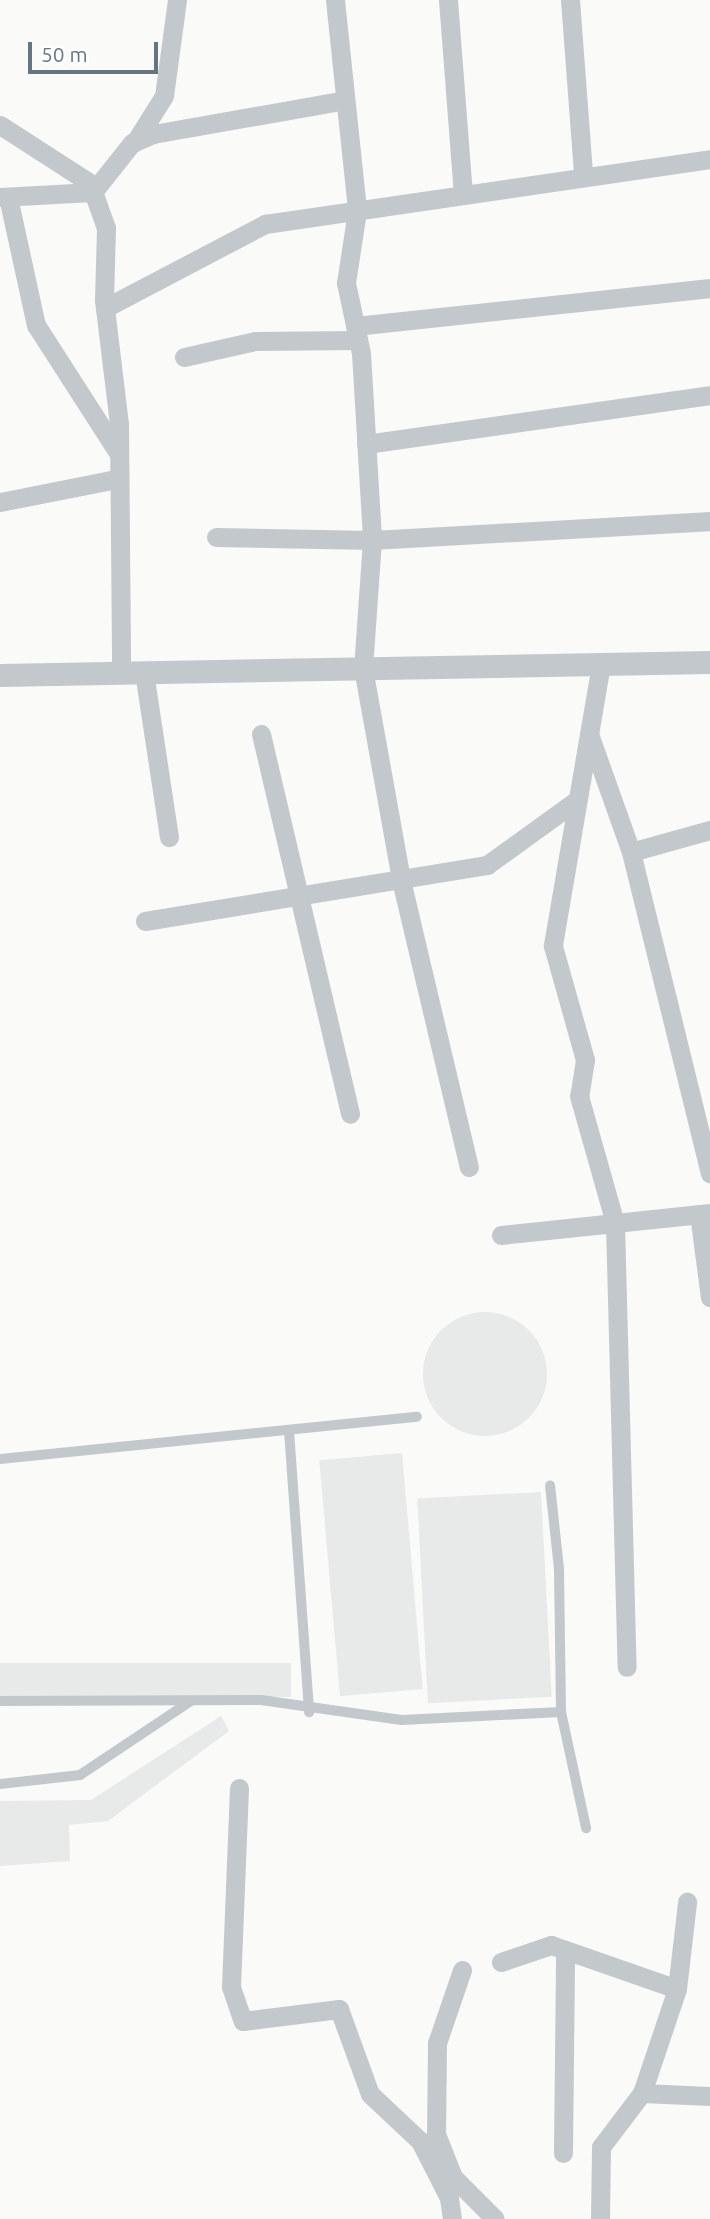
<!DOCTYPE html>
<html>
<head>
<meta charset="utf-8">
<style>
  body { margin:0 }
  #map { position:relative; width:710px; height:2219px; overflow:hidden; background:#fafaf8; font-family:Ubuntu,sans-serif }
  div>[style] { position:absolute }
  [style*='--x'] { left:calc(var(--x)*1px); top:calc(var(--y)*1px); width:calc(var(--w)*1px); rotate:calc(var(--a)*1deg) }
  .built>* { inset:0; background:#e8e9e9; transform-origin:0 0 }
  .round { border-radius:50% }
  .service>* { height:10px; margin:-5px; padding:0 5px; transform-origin:5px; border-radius:5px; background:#c3c8cc }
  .minor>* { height:19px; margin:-9.5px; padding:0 9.5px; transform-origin:9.5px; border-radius:9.5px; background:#c3c8cc }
  .tertiary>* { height:23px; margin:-11.5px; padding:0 11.5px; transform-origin:11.5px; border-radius:11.5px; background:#c3c8cc }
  span { translate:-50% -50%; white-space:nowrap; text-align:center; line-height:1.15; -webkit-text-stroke:7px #fff; paint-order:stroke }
  .scale { position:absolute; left:28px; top:42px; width:130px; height:32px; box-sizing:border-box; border:4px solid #657683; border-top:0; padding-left:9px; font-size:21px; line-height:24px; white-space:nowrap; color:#657683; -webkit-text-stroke:5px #fff; paint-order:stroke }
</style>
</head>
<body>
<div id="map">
  <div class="built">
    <i class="round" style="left:423px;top:1312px;width:124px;height:124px"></i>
    <i style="left:402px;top:1453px;width:237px;height:83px;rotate:85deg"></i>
    <i style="left:541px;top:1492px;width:205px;height:124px;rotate:87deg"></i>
    <i style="left:291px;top:1663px;width:34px;height:291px;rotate:90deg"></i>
    <i style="clip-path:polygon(221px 1716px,229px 1731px,108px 1821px,69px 1825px,70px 1861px,0 1866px,0 1801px,91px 1800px)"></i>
  </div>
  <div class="service">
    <i style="--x:289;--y:1431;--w:282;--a:85.9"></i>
    <i style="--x:0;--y:1459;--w:419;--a:-5.8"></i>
    <i style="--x:0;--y:1701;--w:261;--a:-0.2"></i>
    <i style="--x:261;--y:1700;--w:142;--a:8.1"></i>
    <i style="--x:402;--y:1720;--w:159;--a:-2.9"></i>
    <i style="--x:561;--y:1712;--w:143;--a:-90.8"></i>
    <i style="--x:559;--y:1569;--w:84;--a:-96.1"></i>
    <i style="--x:561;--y:1712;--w:119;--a:77.8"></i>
    <i style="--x:0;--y:1784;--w:81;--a:-6.4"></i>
    <i style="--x:80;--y:1775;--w:133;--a:-33.7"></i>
  </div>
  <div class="minor">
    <i style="--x:335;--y:0;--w:212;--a:84"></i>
    <i style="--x:357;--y:211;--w:73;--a:98.7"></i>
    <i style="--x:346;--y:283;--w:72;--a:77.9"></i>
    <i style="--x:361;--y:353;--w:187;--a:86.6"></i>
    <i style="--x:372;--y:540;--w:128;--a:94"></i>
    <i style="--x:363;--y:668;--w:215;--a:79.8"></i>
    <i style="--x:401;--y:880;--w:295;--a:76.7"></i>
    <i style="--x:448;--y:0;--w:195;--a:85.6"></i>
    <i style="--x:570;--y:0;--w:174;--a:85.7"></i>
    <i style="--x:0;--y:125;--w:107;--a:32.8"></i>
    <i style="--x:90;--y:183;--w:48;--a:70.4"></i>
    <i style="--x:106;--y:228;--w:72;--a:91.6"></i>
    <i style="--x:104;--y:300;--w:125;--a:83.1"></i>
    <i style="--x:119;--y:424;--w:249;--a:89.5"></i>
    <i style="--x:135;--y:142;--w:54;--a:-57.8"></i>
    <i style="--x:164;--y:96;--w:97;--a:-82.3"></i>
    <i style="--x:0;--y:197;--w:93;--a:-3.1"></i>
    <i style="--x:93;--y:192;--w:63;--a:-51.5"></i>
    <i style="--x:132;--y:143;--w:23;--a:-23"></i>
    <i style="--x:153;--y:134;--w:195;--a:-10"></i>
    <i style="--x:8;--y:197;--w:131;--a:77.7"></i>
    <i style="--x:36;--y:325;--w:150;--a:57.3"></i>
    <i style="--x:105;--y:308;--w:181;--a:-27.7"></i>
    <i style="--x:265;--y:224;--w:450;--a:-8.3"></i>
    <i style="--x:355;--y:326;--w:357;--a:-6.1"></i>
    <i style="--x:184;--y:357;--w:73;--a:-12.7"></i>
    <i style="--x:255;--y:341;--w:103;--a:-0.6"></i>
    <i style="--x:366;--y:444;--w:347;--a:-8.1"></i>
    <i style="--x:0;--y:502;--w:118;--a:-11.2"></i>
    <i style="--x:216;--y:537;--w:156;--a:1.1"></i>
    <i style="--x:372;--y:540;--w:339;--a:-3.2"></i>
    <i style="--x:601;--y:664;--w:286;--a:99.7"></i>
    <i style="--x:553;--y:946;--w:118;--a:74.3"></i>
    <i style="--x:585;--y:1060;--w:36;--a:99"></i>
    <i style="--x:579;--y:1096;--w:132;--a:74.2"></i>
    <i style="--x:615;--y:1223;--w:444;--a:88.5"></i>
    <i style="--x:144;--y:672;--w:167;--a:81.4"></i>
    <i style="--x:261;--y:734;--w:390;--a:76.8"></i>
    <i style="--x:589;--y:734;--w:125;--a:70.4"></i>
    <i style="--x:631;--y:852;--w:331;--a:76.2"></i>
    <i style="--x:631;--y:852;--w:82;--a:-15.6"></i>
    <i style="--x:145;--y:921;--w:347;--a:-9.3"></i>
    <i style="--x:487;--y:865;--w:111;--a:-35.8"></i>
    <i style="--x:699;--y:1214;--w:84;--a:82.5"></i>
    <i style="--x:501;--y:1235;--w:210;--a:-6"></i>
    <i style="--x:239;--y:1788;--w:199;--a:92.3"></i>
    <i style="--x:231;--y:1987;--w:36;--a:71"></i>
    <i style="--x:243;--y:2021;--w:97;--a:-7.1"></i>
    <i style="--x:339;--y:2009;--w:90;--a:70"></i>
    <i style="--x:370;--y:2094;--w:69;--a:43.2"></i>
    <i style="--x:420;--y:2141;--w:64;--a:63"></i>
    <i style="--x:449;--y:2198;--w:21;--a:82"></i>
    <i style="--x:501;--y:1962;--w:53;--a:-18.8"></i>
    <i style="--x:551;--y:1945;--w:133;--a:19.2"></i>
    <i style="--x:462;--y:1970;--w:77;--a:108.9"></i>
    <i style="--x:437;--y:2043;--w:91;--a:90.6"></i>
    <i style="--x:436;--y:2134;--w:46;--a:68.4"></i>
    <i style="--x:453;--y:2177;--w:59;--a:45"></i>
    <i style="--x:642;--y:2093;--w:68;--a:2.5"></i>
    <i style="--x:563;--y:2153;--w:203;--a:-89.4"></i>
    <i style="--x:600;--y:2219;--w:72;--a:-89.2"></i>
    <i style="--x:601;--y:2147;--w:68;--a:-52.8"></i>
    <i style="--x:642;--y:2093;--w:110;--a:-71.4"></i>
    <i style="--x:677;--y:1989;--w:88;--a:-83.4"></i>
  </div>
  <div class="tertiary">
    <i style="--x:0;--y:675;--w:710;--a:-1.05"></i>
  </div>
  <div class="scale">50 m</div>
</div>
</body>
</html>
